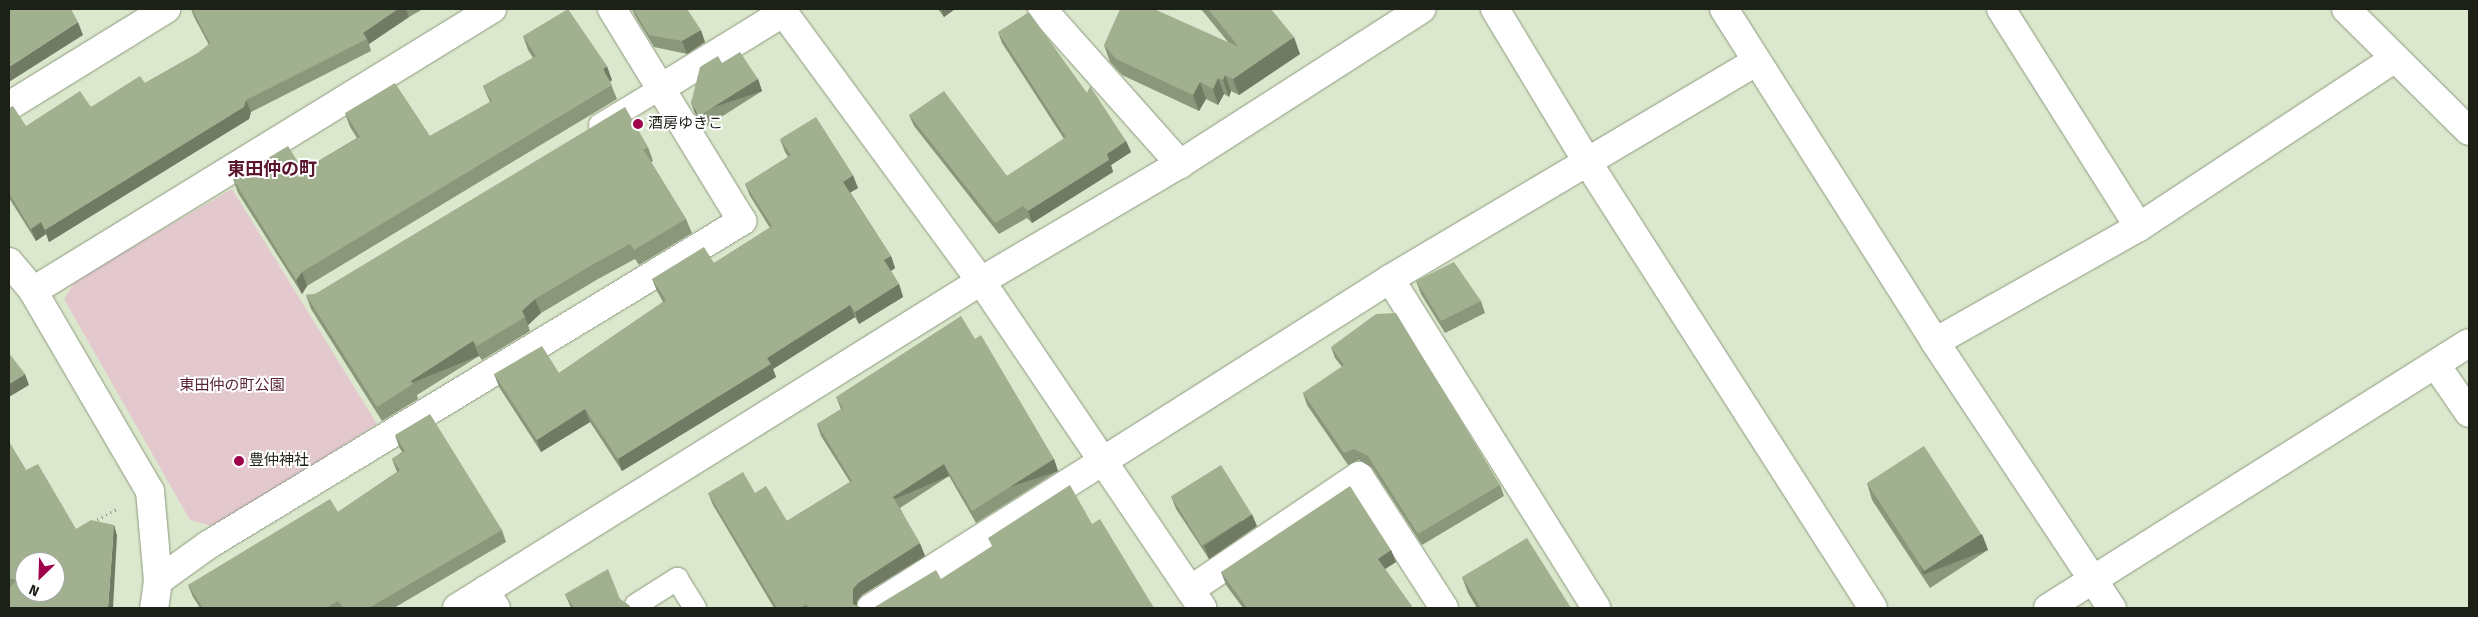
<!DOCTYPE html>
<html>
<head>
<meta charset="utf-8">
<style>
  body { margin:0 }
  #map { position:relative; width:2478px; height:617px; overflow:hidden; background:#dbe8cd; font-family:"Fira Sans","Noto Sans JP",sans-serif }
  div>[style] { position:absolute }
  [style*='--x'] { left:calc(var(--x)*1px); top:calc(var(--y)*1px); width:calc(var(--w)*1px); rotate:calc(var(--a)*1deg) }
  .green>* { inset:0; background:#e3c8ce }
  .path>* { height:3px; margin-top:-1.5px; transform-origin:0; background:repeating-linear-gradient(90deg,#89927e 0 1px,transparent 0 5px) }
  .roads { filter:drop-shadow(0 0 1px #8d997f) drop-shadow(0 0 1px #8d997f) }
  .service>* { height:22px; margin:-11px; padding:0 11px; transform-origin:11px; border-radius:11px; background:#fff }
  .minor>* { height:28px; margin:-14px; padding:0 14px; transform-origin:14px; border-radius:14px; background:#fff }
  .tertiary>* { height:28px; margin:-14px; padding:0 14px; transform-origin:14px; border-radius:14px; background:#fff }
  .wall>* { inset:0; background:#8a977b }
  .shaded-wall>* { inset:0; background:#717b64; transform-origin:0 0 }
  .building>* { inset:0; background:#a1b08f; transform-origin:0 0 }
  .dots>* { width:14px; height:14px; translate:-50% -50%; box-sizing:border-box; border:2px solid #fff; border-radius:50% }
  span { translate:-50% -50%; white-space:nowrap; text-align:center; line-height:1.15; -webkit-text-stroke:4px #fff; paint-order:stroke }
  .poi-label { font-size:15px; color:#1c2016 }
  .left { translate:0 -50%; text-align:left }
  .park-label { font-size:15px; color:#582333 }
  .quarter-label { font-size:18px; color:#5a162e; font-weight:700 }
  .frame { position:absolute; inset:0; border:10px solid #1c2016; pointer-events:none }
  .north { position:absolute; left:15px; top:552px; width:50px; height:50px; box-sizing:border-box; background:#fff; border:1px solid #a4a6a2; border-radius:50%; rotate:204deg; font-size:14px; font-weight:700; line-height:20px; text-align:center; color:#1c2016 }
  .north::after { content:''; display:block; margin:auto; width:18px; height:22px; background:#9d024b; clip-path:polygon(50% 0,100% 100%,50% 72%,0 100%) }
</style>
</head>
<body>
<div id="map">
  <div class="green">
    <i style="clip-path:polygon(232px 189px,377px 424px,215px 527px,190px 520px,64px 299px,76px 280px)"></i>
  </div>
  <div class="path">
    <i style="--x:93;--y:522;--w:26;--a:-29"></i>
  </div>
  <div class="roads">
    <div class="service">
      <i style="--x:600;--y:125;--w:71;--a:-31.2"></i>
      <i style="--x:636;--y:605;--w:49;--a:-32.4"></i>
      <i style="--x:677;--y:579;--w:34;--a:58"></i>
    </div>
    <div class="minor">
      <i style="--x:1042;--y:9;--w:208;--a:48.3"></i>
      <i style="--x:1495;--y:9;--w:180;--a:58.9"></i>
      <i style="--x:1588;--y:163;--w:528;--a:57.36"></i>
      <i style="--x:1724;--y:9;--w:394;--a:57.6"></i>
      <i style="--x:1935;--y:342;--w:320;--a:56.4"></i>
      <i style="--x:2001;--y:9;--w:258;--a:57.7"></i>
      <i style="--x:661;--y:88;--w:145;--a:-31.7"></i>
      <i style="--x:9;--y:106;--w:185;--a:-31.7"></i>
      <i style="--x:1390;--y:279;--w:388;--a:57.9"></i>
      <i style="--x:33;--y:291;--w:539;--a:-31.57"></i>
      <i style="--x:1935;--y:342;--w:234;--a:-29.4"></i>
      <i style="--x:2139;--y:227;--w:305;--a:-33.4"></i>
      <i style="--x:2436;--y:365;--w:58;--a:55.5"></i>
      <i style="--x:158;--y:581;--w:62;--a:-35.8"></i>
      <i style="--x:208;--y:545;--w:625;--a:-31.25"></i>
      <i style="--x:742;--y:221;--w:249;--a:-121.5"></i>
      <i style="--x:485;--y:590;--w:21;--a:59"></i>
      <i style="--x:1190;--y:590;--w:204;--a:-34"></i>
      <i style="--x:1359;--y:476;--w:157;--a:57.2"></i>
      <i style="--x:871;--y:608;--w:614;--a:-32.37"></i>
      <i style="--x:1390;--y:279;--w:425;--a:-30.7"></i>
    </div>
    <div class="tertiary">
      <i style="--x:781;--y:9;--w:338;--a:53.7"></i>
      <i style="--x:981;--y:281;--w:395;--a:55.9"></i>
      <i style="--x:2346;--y:9;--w:173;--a:44.8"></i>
      <i style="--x:9;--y:262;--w:38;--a:50"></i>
      <i style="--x:33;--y:291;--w:232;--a:59.7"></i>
      <i style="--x:150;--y:491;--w:90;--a:84.9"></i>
      <i style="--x:158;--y:581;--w:27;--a:98"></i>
      <i style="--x:457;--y:608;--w:618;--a:-31.97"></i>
      <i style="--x:981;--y:281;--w:231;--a:-30.5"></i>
      <i style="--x:1180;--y:164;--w:287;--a:-32.7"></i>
      <i style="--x:2048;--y:608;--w:497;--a:-32.2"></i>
    </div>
  </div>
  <div class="wall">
    <i style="clip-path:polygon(191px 9px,423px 9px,409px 17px,369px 44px,371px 51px,251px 112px,249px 119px,49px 242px,46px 234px,36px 241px,9px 198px,9px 108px,26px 126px,91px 107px,145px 83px,198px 53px,209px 45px,194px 17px)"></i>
    <i style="clip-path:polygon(632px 9px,687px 9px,705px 42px,687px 54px,654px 47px,635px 16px)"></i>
    <i style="clip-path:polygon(938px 9px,955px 9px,944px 17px)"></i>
    <i style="clip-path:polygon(1201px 9px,1271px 9px,1300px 54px,1239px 95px,1231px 91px,1229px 97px,1224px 94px,1218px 105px,1206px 99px,1199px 111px,1122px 75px,1110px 62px,1104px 45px,1228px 42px)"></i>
    <i style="clip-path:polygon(998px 32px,1087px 93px,1126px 141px,1131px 152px,1111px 165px,1113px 172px,1032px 223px,1027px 218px,999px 234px,914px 126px,909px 115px,1007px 176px,1064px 139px,1002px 43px)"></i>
    <i style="clip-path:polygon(523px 36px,612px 80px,610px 82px,617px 99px,307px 286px,302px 294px,238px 193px,233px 179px,303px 170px,357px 138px,350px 127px,345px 113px,430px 136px,490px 102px,483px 86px,533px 58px,528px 50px)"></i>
    <i style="clip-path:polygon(722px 63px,758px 79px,762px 91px,704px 128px,696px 116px,691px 103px)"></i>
    <i style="clip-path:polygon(780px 139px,858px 188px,850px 192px,891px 256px,895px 268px,891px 271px,899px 284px,903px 297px,859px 324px,855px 317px,773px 369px,776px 377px,622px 471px,590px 422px,541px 452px,499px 387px,494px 374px,559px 373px,663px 302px,657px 291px,652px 279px,714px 263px,770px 228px,750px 196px,745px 184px,788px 157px,785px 152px)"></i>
    <i style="clip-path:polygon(648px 147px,653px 161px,651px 162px,686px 219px,692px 233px,639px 265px,635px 259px,598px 279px,541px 313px,528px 325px,530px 331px,482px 360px,479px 356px,417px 395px,418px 399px,382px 421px,311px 309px,306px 295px,315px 294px)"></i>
    <i style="clip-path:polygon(1416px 281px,1481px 301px,1485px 313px,1445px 333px,1421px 294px)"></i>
    <i style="clip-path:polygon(975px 339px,1054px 459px,1058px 471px,976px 523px,949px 476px,900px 508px,925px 556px,862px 595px,857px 601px,857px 606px,862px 608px,774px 608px,713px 505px,708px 493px,755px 493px,787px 521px,850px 482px,821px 436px,817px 424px,841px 409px,836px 397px)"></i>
    <i style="clip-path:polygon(1331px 347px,1500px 485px,1504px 496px,1422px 545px,1372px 468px,1359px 460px,1348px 465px,1307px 405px,1303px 393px,1342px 367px,1335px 358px)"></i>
    <i style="clip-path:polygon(395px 435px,502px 530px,506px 542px,394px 608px,200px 608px,193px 597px,188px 585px,338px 512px,397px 472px,392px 459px,402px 452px,399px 447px)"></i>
    <i style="clip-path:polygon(9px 442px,26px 470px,76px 529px,114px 525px,117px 536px,9px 608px)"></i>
    <i style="clip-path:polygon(1867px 483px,1988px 550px,1930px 588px,1872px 500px)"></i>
    <i style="clip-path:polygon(1171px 496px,1257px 526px,1209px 559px,1176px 509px)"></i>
    <i style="clip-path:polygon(1391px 550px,1396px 562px,1385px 569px,1413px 608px,1243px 608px,1226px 585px,1221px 572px)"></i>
    <i style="clip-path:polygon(1462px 577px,1571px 608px,1477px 608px,1468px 593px)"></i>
    <i style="clip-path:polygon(565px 594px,620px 599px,631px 608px,571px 608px)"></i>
  </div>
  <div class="shaded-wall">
    <i style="clip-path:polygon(398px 9px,406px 9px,409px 17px,369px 44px,367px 39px,363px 33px)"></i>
    <i style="clip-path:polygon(941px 9px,955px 9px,944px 17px)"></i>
    <i style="clip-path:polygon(78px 22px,83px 35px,9px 82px,9px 67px)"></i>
    <i style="clip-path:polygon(701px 30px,705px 42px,687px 54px,682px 41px)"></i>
    <i style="clip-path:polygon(1294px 37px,1300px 54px,1239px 95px,1233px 79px)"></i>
    <i style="clip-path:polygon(607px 66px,612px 80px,608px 83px,603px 69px)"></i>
    <i style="clip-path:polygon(1225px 75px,1231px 91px,1229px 97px,1223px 80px)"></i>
    <i style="clip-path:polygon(1218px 78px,1224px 94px,1218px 105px,1213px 89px)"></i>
    <i style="left:758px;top:79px;width:13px;height:70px;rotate:72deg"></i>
    <i style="clip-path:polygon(1200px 82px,1206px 99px,1199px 111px,1193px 95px)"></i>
    <i style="clip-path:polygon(246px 100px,251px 112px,249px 119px,49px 242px,45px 230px)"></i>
    <i style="clip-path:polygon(1126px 141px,1131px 152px,1111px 165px,1113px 172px,1032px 223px,1028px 211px,1107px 154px)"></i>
    <i style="clip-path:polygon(853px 175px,858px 188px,848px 194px,843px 182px)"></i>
    <i style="clip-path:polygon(41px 222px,46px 234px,36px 241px,31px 229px)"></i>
    <i style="clip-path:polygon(891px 256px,895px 268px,888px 273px,884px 260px)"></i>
    <i style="clip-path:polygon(302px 272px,307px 286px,302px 294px,296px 280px)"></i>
    <i style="clip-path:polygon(899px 284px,903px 297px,859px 324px,855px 312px)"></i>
    <i style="clip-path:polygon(535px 299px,541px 313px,528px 325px,525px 317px,522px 311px)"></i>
    <i style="clip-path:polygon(850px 305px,855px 317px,773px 369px,776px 377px,622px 471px,618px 459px,767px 358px)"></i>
    <i style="left:473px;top:341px;width:16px;height:74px;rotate:68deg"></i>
    <i style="clip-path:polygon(25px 374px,29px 385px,9px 397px,9px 384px)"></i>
    <i style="clip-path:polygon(585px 409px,590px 422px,541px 452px,537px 440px)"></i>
    <i style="left:1054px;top:459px;width:13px;height:97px;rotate:72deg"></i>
    <i style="left:944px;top:464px;width:13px;height:61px;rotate:67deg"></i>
    <i style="clip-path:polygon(1252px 514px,1257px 526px,1209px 559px,1204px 546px)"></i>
    <i style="clip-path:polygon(114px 525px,117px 536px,113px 608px,108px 608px)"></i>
    <i style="left:1982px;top:534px;width:17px;height:69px;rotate:69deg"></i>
    <i style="clip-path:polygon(920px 543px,925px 556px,862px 595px,857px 601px,857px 608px,853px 604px,853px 589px,858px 583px)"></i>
    <i style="clip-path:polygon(1391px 550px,1396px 562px,1382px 571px,1378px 559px)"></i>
  </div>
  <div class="building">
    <i style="clip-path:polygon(9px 9px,71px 9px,78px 22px,9px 67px)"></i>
    <i style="clip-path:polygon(192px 9px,398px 9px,363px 33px,367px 39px,246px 100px,244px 107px,45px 230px,41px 222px,31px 229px,9px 193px,9px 108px,13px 106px,26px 126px,80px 91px,91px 107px,140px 76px,145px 83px,198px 53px,210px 43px)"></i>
    <i style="clip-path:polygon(568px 9px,607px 66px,603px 69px,612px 85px,302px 272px,296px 280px,233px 179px,288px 146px,303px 170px,360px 137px,345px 113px,395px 83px,430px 136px,492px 101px,483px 86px,536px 56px,523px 36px)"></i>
    <i style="clip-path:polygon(633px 9px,687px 9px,701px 30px,682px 41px,649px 35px)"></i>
    <i style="clip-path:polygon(1120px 9px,1154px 9px,1239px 47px,1208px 9px,1271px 9px,1294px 37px,1233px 79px,1225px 75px,1223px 80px,1218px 78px,1213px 89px,1200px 82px,1193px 95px,1116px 59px,1104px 45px)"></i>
    <i style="clip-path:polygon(1029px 12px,1087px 93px,1090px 86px,1126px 141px,1107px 154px,1109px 160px,1028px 211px,1023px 206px,995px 223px,909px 115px,944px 91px,1007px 176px,1066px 137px,998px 32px)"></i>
    <i style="clip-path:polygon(740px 52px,758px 79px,699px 116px,691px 103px,700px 67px,718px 56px,722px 63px)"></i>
    <i style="clip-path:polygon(625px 107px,648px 147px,643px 149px,686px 219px,634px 250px,630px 244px,592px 265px,535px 299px,522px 311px,525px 317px,477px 346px,473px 341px,411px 381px,413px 384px,377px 407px,306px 295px,315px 294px)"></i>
    <i style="clip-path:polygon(816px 117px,853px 175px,843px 182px,891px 256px,884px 260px,899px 284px,855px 312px,850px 305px,767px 358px,771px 364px,618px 459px,585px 409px,537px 440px,494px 374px,542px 346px,559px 373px,666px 300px,652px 279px,704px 247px,714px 263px,772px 226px,745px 184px,791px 155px,780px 139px)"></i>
    <i style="clip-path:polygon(1454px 262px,1481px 301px,1441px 321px,1416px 281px)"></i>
    <i style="clip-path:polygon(1396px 313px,1500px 485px,1418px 534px,1368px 456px,1354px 449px,1344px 453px,1303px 393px,1344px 365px,1331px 347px,1376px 314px)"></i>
    <i style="clip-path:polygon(961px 316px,975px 339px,981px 335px,1054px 459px,972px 511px,944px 464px,893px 497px,920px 543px,858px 583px,853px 589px,853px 604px,862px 608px,809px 608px,806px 604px,800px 608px,777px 608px,708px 493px,743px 472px,755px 493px,766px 486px,787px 521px,852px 481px,817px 424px,843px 408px,836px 397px)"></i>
    <i style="clip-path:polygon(9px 353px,25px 374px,9px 384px)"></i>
    <i style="clip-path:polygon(430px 414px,502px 530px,369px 608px,343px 608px,338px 601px,326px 608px,203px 608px,188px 585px,330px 499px,338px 512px,400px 470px,392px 459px,405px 451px,395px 435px)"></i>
    <i style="clip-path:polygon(evenodd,9px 442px,26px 470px,38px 464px,76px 529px,91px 520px,114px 525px,108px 608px,9px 608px,9px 588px,19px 579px,9px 579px,9px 442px,25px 562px,55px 562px,55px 592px,25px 592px,25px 562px)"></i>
    <i style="left:1924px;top:446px;width:105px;height:68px;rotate:57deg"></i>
    <i style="left:1221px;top:465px;width:58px;height:59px;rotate:58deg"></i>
    <i style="clip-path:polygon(1070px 485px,1092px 524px,1100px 519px,1154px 608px,873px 608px,936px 570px,941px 579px,992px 546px,988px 538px)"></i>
    <i style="clip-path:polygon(1350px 486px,1391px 550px,1378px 559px,1413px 608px,1247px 608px,1221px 572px)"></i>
    <i style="clip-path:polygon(1527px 538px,1571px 608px,1481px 608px,1462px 577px)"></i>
    <i style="clip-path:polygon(608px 569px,620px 599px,629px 605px,631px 608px,574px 608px,565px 594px)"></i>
  </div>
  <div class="dots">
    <i style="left:638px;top:124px;background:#9d024b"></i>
    <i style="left:239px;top:461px;background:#9d024b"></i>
  </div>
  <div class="poi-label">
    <span class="left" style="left:648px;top:124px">酒房ゆきこ</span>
    <span class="left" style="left:249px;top:461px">豊仲神社</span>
  </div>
  <div class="park-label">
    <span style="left:232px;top:386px">東田仲の町公園</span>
  </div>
  <div class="quarter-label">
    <span style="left:272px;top:169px">東田仲の町</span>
  </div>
  <div class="frame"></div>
  <div class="north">N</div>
</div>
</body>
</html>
